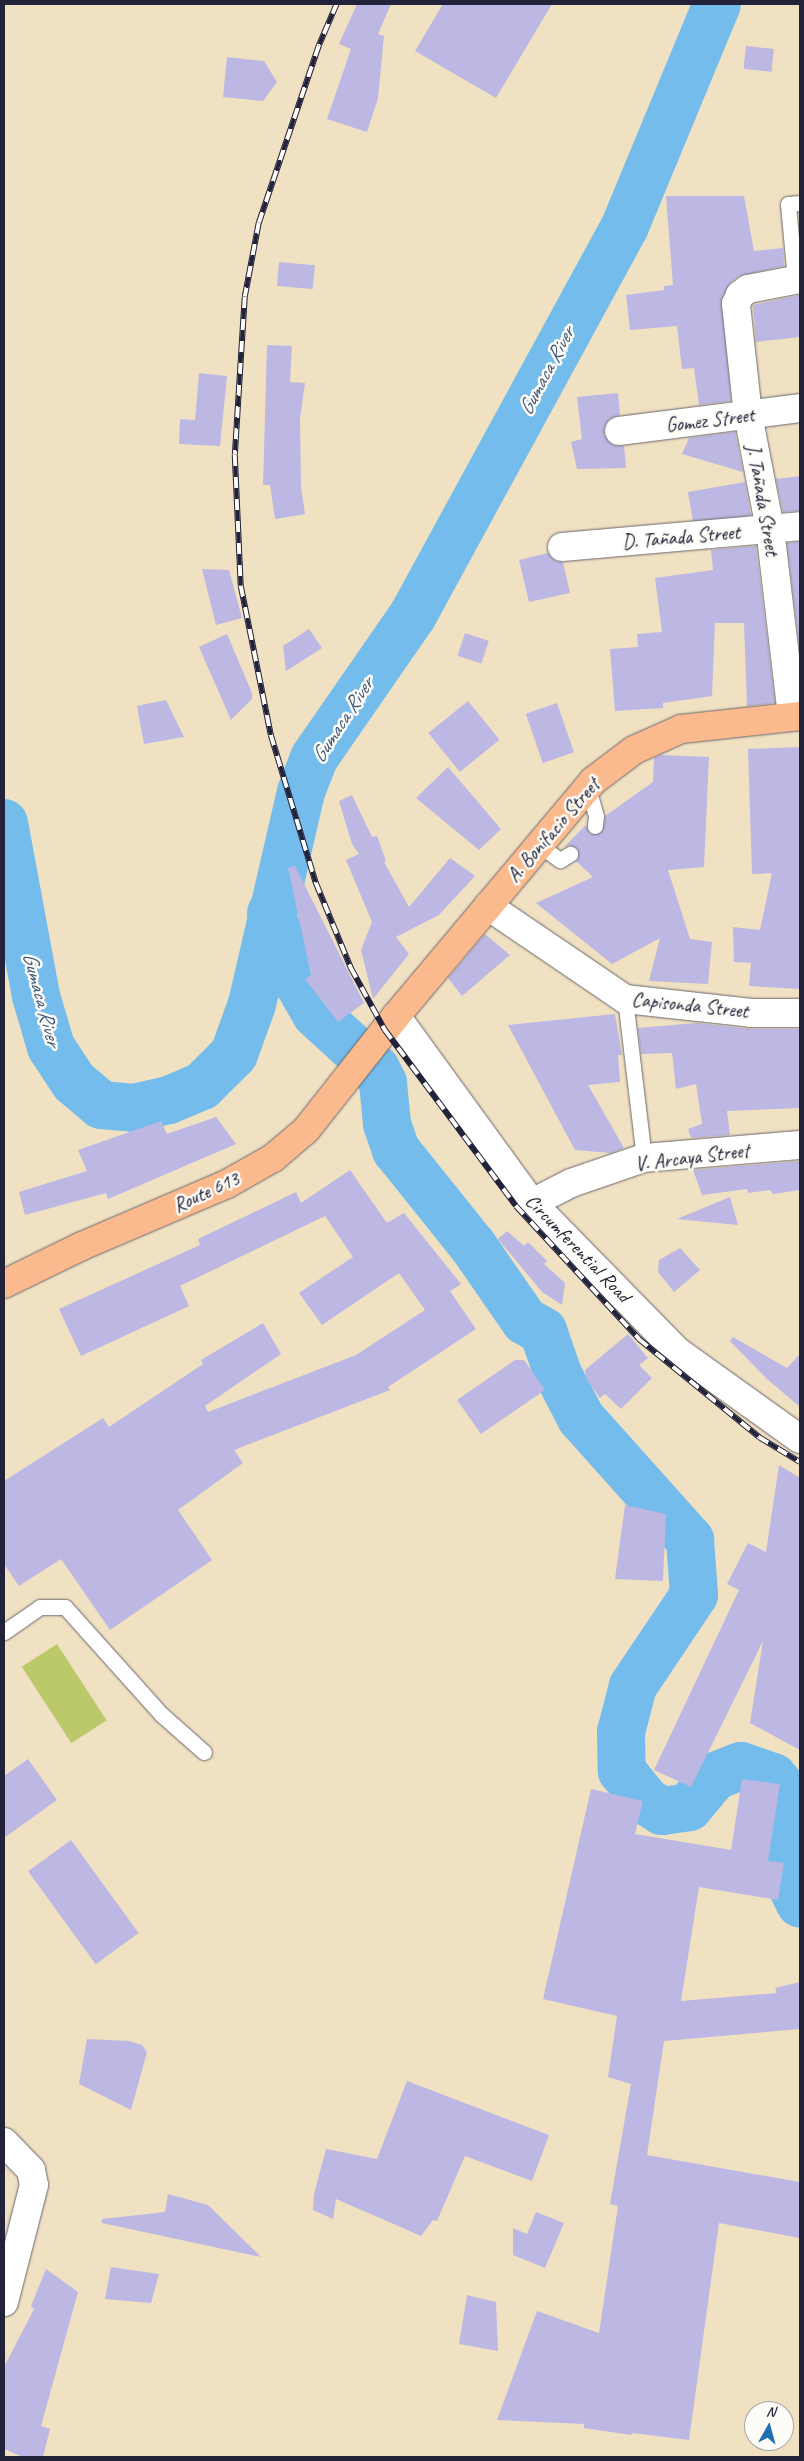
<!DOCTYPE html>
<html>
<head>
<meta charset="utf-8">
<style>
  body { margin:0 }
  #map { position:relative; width:804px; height:2461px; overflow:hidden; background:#f1e1c3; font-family:Caveat,sans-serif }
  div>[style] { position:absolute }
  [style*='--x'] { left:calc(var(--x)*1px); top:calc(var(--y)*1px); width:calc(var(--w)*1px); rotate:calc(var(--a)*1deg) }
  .green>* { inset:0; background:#bcc96b; transform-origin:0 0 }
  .river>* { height:48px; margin:-24px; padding:0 24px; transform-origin:24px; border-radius:24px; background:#73bcec }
  .building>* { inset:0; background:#bcb7e3; transform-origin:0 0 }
  .roads { filter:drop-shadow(0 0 1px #6a656b) drop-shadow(0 0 1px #6a656b) }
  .lane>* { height:15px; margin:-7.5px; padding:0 7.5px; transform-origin:7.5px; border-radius:7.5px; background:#fff }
  .street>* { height:28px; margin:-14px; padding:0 14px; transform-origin:14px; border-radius:14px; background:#fff }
  .primary>* { height:28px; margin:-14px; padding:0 14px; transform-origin:14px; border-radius:14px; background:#fbba8d }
  .rail>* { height:5.5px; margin-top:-2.75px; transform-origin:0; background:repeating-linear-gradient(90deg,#fdfcf7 0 11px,#22223b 0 22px); box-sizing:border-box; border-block:1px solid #22223b }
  span { translate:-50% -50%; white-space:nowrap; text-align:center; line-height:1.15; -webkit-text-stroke:5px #fdfcf7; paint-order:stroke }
  .street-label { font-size:20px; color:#22223b }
  .water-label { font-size:21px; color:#3e5879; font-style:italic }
  .frame { position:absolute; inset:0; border:5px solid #22223b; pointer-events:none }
  .north { position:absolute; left:744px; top:2401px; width:50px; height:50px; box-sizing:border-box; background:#fdfcf7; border:1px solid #a5a5ac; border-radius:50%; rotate:7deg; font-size:14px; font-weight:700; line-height:20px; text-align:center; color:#22223b }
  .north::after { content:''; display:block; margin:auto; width:18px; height:22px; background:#1f6fb2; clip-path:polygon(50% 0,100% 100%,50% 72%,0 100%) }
</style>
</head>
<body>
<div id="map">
  <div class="green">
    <i style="left:57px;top:1644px;width:91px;height:42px;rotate:57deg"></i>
  </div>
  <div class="river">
    <i style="--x:4;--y:823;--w:176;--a:79.5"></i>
    <i style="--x:36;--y:996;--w:53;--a:73.6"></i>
    <i style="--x:51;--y:1047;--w:42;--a:56.7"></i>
    <i style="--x:74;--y:1082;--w:35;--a:40"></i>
    <i style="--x:101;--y:1105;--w:33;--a:5"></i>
    <i style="--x:134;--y:1108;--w:36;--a:-13"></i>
    <i style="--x:169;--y:1100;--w:36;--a:-23"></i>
    <i style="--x:202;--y:1086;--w:45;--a:-45"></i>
    <i style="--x:234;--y:1054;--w:53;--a:-70.2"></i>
    <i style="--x:252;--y:1004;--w:218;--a:-77"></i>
    <i style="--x:301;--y:792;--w:36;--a:-69"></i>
    <i style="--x:314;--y:758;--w:174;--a:-55.3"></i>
    <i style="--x:413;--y:615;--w:443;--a:-61.4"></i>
    <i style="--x:625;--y:226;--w:240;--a:-67.5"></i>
    <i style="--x:271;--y:913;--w:67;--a:69.9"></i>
    <i style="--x:294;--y:976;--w:44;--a:59.9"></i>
    <i style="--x:316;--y:1014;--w:81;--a:42.5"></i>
    <i style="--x:376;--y:1069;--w:16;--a:63"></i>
    <i style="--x:383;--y:1083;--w:41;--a:84.4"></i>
    <i style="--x:387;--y:1124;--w:28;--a:71"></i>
    <i style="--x:396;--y:1150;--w:123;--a:51.3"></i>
    <i style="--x:473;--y:1246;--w:91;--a:55.3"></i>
    <i style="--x:525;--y:1321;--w:21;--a:29"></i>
    <i style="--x:543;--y:1331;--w:46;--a:70.8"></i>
    <i style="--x:558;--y:1374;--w:50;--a:62.4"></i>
    <i style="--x:581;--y:1418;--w:164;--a:48.2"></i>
    <i style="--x:690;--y:1540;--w:55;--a:85.8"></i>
    <i style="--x:694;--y:1595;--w:110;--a:123.8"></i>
    <i style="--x:633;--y:1686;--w:48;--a:104.6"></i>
    <i style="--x:621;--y:1732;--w:39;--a:89"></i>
    <i style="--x:622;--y:1771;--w:38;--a:51"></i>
    <i style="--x:646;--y:1801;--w:19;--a:32"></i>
    <i style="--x:662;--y:1811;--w:27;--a:-8"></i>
    <i style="--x:689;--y:1807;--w:40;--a:-50"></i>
    <i style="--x:715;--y:1776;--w:28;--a:-21"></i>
    <i style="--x:741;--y:1766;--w:34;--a:19"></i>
    <i style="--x:773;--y:1777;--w:32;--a:49"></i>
    <i style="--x:794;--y:1801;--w:28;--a:111"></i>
    <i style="--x:784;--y:1827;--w:54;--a:84.7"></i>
    <i style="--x:789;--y:1881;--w:25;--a:64"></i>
  </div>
  <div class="building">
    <i style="clip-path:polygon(357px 4px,391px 4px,378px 34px,384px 36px,378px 98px,367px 132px,327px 119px,351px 49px,339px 44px)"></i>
    <i style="clip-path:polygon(443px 4px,552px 4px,496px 98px,415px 51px)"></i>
    <i style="left:746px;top:46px;width:28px;height:23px;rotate:6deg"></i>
    <i style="clip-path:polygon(227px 57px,264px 61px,277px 82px,263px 101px,223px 97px)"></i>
    <i style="clip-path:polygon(666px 196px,744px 196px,754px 251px,783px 248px,784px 266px,739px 276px,730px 283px,722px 298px,731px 401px,699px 405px,694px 368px,682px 369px,677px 326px,630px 330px,626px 295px,664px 290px,664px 286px,673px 285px)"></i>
    <i style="left:279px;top:262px;width:36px;height:24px;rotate:5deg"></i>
    <i style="clip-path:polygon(800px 295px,800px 337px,756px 342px,753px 305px)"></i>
    <i style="clip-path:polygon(267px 345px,292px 346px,290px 382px,305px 383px,300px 419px,301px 487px,305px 514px,275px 519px,270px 485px,263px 485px)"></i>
    <i style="clip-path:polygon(199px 373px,227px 376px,220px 446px,179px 444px,180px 419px,195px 420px)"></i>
    <i style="clip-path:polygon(618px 393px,620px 415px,609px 419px,604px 432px,613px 445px,624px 446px,626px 468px,577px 469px,571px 442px,582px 439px,577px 397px)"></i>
    <i style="clip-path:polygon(735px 432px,743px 472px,682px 454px,689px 438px)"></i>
    <i style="clip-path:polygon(800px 476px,800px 511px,783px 512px,776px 479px)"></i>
    <i style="left:745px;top:482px;width:34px;height:58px;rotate:80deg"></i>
    <i style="clip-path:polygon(800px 542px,800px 652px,787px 543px)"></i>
    <i style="clip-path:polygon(756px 546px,775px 703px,747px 706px,744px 623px,715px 623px,712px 696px,663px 703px,663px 708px,615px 711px,610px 649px,638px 647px,637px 634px,662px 632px,655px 578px,713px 570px,711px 550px)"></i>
    <i style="clip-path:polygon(548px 553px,555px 561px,563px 562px,570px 593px,529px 602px,519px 560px)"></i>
    <i style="clip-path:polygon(202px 569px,229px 570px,242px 618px,216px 625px)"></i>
    <i style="clip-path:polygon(309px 629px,322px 648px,286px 671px,283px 646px)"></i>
    <i style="left:465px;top:633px;width:25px;height:24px;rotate:18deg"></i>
    <i style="clip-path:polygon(227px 634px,252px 693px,252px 699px,231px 720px,199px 647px)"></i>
    <i style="clip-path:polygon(166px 700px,184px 737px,144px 744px,137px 706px)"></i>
    <i style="left:468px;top:701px;width:50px;height:51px;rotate:51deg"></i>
    <i style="left:557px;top:703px;width:52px;height:33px;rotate:71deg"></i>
    <i style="clip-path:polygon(800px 747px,800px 989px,749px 986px,751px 963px,734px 962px,733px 927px,760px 930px,772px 873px,752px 874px,748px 749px)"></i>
    <i style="clip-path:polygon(661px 755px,709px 757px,704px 867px,668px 870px,690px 939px,712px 942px,708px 984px,649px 981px,660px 938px,612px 964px,536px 903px,593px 877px,576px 861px,578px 849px,570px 845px,564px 847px,586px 825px,590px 834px,602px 832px,605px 816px,653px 782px,654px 758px)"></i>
    <i style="clip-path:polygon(448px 767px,501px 829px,479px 850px,416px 798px)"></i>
    <i style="clip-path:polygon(352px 795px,372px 837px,377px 836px,386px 861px,384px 862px,409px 907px,450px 858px,475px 876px,439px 915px,396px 937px,409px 954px,373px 999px,361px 950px,372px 922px,346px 860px,359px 854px,352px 844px,339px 801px)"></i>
    <i style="clip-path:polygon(295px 866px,364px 1003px,338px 1022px,305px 979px,311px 975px,288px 868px)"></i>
    <i style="clip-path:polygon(485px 934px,510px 955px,462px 996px,448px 978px)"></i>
    <i style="clip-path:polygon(615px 1014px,622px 1055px,618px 1055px,620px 1082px,588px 1085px,624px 1148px,611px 1153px,575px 1150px,508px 1025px)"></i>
    <i style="clip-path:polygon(697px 1023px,751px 1029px,800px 1029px,800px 1108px,727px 1111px,730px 1135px,691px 1138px,688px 1129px,702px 1124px,696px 1084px,676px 1089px,672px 1053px,641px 1054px,638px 1028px)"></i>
    <i style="clip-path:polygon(216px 1117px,236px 1144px,108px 1199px,106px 1193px,25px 1215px,19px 1192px,87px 1171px,78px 1150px,161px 1121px,167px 1134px)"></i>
    <i style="clip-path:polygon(800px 1161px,800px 1190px,773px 1194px,770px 1190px,748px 1193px,747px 1189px,702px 1195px,693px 1170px)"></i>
    <i style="clip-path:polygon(350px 1170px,387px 1223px,404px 1213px,461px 1284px,450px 1291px,476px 1329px,388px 1387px,390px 1390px,234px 1450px,243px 1463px,178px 1510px,212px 1560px,110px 1630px,61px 1559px,19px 1586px,4px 1564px,4px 1481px,103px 1418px,109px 1427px,203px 1364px,201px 1360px,263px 1323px,281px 1354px,205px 1406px,208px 1412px,356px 1355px,425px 1310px,399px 1273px,322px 1325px,299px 1293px,353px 1257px,325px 1216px,180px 1286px,189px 1306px,81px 1356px,59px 1309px,200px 1245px,198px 1239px,296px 1192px,301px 1203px)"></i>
    <i style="clip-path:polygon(730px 1197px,738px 1225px,677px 1219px)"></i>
    <i style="clip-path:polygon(507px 1231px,524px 1246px,528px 1242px,547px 1261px,544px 1264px,565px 1283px,562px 1305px,542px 1292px,498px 1239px)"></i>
    <i style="clip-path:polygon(680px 1248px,700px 1270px,674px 1292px,658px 1272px,659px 1260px)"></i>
    <i style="clip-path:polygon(628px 1334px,648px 1358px,639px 1365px,652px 1378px,621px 1409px,605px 1394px,600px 1398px,587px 1380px,585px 1370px)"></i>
    <i style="clip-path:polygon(733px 1337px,787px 1368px,800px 1354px,800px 1407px,767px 1379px,730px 1341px)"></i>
    <i style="clip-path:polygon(515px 1360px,524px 1360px,545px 1390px,481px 1434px,457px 1400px)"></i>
    <i style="clip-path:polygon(779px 1465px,800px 1478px,800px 1750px,750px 1723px,763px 1641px,691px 1787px,654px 1770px,739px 1590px,727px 1584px,748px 1543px,766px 1552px)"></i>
    <i style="clip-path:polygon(625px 1505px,666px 1514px,663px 1581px,615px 1579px)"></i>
    <i style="clip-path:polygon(28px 1759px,57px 1800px,4px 1838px,4px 1776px)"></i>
    <i style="clip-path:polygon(742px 1779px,780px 1784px,768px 1861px,784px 1863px,778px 1900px,699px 1887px,681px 2001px,777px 1993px,775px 1988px,800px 1982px,800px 2029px,664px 2041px,647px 2155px,800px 2182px,800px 2238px,719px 2223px,689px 2440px,632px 2433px,631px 2435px,584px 2428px,584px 2424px,497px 2420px,537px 2311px,599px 2333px,618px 2206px,610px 2204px,631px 2084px,608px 2077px,617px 2016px,543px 1999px,591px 1789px,643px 1801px,635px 1834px,731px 1850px)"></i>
    <i style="left:71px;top:1840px;width:115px;height:53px;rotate:54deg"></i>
    <i style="clip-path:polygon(87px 2039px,129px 2041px,142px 2045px,147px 2052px,131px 2110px,79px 2084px)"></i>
    <i style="clip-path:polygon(407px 2081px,549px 2135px,532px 2181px,465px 2156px,437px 2221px,433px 2220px,421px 2236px,336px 2199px,333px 2219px,313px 2210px,314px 2194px,326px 2149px,377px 2159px)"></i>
    <i style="clip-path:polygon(168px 2194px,208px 2205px,261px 2257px,102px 2223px,102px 2219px,165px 2212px)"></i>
    <i style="clip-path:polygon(536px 2212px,564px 2223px,545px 2268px,513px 2255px,513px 2228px,527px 2234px)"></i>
    <i style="clip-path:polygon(111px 2267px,159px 2274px,151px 2303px,105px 2299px)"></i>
    <i style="clip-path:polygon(46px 2269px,78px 2292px,41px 2426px,50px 2429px,43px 2457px,23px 2457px,4px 2449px,4px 2367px,34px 2309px,31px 2306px)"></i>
    <i style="clip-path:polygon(467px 2295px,496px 2302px,498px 2351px,459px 2344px)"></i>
  </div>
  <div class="roads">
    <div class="lane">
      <i style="--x:795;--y:280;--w:76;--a:-95.3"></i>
      <i style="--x:788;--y:204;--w:12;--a:-5"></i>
      <i style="--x:588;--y:788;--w:29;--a:74"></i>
      <i style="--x:596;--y:816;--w:10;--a:96"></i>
      <i style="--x:539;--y:845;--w:26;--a:36"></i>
      <i style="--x:560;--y:860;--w:12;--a:-31"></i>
      <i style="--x:625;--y:999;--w:160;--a:83.2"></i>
      <i style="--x:4;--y:1632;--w:44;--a:-34.8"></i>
      <i style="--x:40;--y:1607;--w:25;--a:0"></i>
      <i style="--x:65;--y:1607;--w:145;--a:48.1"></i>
      <i style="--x:162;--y:1715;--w:56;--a:41.4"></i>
    </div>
    <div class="street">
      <i style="--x:619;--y:431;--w:182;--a:-7.2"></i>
      <i style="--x:562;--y:547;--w:239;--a:-5"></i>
      <i style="--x:792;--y:716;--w:188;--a:-96.7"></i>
      <i style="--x:770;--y:529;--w:116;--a:-100.9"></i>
      <i style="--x:748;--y:415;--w:112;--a:-96.2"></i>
      <i style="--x:736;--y:304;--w:10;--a:-66"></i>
      <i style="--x:740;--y:295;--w:10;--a:-37"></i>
      <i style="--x:748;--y:289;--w:53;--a:-10.9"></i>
      <i style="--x:488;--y:906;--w:166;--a:34.2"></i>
      <i style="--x:625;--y:999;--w:127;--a:6.3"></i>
      <i style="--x:751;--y:1013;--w:49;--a:0"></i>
      <i style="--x:396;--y:1016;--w:231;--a:54"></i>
      <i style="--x:532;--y:1203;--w:207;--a:45.6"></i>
      <i style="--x:677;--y:1351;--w:151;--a:35.6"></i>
      <i style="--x:532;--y:1203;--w:44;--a:-27.1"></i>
      <i style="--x:571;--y:1183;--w:77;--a:-18.9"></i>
      <i style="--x:644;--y:1158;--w:157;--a:-4.8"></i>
      <i style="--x:4;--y:2142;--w:39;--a:46"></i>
      <i style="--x:31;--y:2170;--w:15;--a:79"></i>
      <i style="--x:34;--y:2185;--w:121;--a:104.4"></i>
    </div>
    <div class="primary">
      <i style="--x:4;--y:1284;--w:87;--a:-26"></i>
      <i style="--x:82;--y:1246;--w:158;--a:-23.2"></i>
      <i style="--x:227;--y:1184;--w:53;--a:-29.5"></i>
      <i style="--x:273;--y:1158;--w:43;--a:-40.3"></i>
      <i style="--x:306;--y:1130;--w:145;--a:-51.7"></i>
      <i style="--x:396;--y:1016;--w:307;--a:-50"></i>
      <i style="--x:593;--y:781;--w:51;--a:-37.1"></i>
      <i style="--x:634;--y:750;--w:51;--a:-24.1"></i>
      <i style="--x:681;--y:729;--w:120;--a:-6.2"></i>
    </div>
  </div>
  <div class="rail">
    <i style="--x:337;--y:4;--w:46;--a:113.2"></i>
    <i style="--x:319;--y:46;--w:187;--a:108.7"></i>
    <i style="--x:259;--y:223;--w:75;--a:100.7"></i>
    <i style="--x:245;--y:297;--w:158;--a:93.6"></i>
    <i style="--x:235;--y:455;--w:131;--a:87.4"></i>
    <i style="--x:241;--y:586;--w:152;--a:78.6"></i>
    <i style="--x:271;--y:735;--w:155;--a:73.1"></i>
    <i style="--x:316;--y:883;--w:92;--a:67.6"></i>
    <i style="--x:351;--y:968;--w:71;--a:61.3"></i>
    <i style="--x:385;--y:1030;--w:219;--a:53.3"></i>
    <i style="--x:516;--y:1206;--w:181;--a:47.2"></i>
    <i style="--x:639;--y:1339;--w:155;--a:39.2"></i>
    <i style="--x:759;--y:1437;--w:48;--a:31.4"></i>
  </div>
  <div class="street-label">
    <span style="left:710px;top:420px;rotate:-7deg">Gomez Street</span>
    <span style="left:763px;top:500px;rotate:80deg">J. Tañada Street</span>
    <span style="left:681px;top:537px;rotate:-5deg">D. Tañada Street</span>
    <span style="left:553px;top:830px;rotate:-49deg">A. Bonifacio Street</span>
    <span style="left:690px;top:1005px;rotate:6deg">Capisonda Street</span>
    <span style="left:692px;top:1157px;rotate:-7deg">V. Arcaya Street</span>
    <span style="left:206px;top:1192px;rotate:-25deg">Route 613</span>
    <span style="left:578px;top:1248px;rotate:46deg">Circumferential Road</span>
  </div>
  <div class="water-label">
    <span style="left:546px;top:371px;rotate:-62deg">Gumaca River</span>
    <span style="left:342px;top:720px;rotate:-57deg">Gumaca River</span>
    <span style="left:42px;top:999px;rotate:75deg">Gumaca River</span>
  </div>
  <div class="frame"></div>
  <div class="north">N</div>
</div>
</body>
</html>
